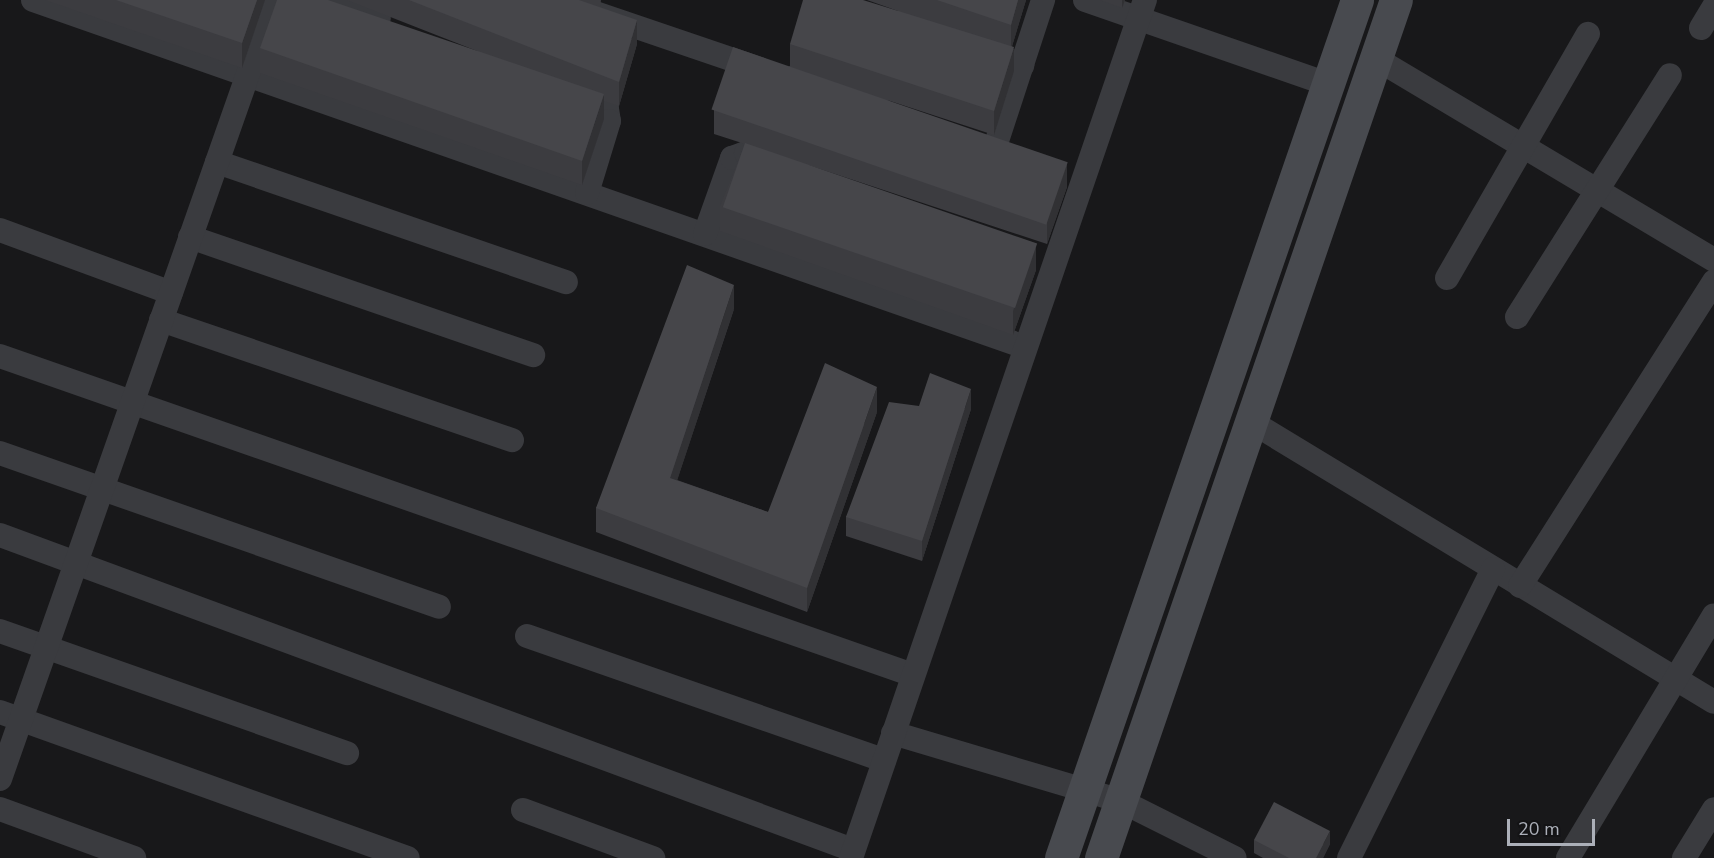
<!DOCTYPE html>
<html>
<head>
<meta charset="utf-8">
<style>
  body { margin:0 }
  #map { position:relative; width:1714px; height:858px; overflow:hidden; background:#18181a; font-family:"Nunito Sans",sans-serif }
  div>[style] { position:absolute }
  [style*='--x'] { left:calc(var(--x)*1px); top:calc(var(--y)*1px); width:calc(var(--w)*1px); rotate:calc(var(--a)*1deg) }
  .street>* { height:24px; margin:-12px; padding:0 12px; transform-origin:12px; border-radius:12px; background:#3a3b3f }
  .secondary>* { height:33px; margin:-16.5px; padding:0 16.5px; transform-origin:16.5px; border-radius:16.5px; background:#484a4f }
  .wall>* { inset:0; background:#3c3c40 }
  .shaded-wall>* { inset:0; background:#313134 }
  .building>* { inset:0; background:#46464a; transform-origin:0 0 }
  span { translate:-50% -50%; white-space:nowrap; text-align:center; line-height:1.15; -webkit-text-stroke:4.5px #131315; paint-order:stroke }
  .scale { position:absolute; left:1507px; top:819px; width:88px; height:27px; box-sizing:border-box; border:3px solid #acb0b9; border-top:0; padding-left:8px; font-size:18px; line-height:21px; white-space:nowrap; color:#acb0b9; -webkit-text-stroke:4px #131315; paint-order:stroke }
</style>
</head>
<body>
<div id="map">
  <div class="street">
    <i style="--x:33;--y:0;--w:1051;--a:19.28"></i>
    <i style="--x:330;--y:0;--w:52;--a:20.2"></i>
    <i style="--x:557;--y:0;--w:214;--a:18.8"></i>
    <i style="--x:1085;--y:0;--w:257;--a:19.1"></i>
    <i style="--x:1701;--y:28;--w:26;--a:-59"></i>
    <i style="--x:985;--y:51;--w:40;--a:21"></i>
    <i style="--x:1375;--y:58;--w:395;--a:30.8"></i>
    <i style="--x:577;--y:93;--w:34;--a:28"></i>
    <i style="--x:607;--y:109;--w:12;--a:81"></i>
    <i style="--x:609;--y:121;--w:75;--a:107"></i>
    <i style="--x:995;--y:147;--w:155;--a:-71.9"></i>
    <i style="--x:217;--y:162;--w:369;--a:19"></i>
    <i style="--x:0;--y:230;--w:182;--a:20.2"></i>
    <i style="--x:705;--y:234;--w:81;--a:-70.4"></i>
    <i style="--x:732;--y:158;--w:15;--a:-20"></i>
    <i style="--x:746;--y:153;--w:27;--a:17"></i>
    <i style="--x:190;--y:237;--w:363;--a:19"></i>
    <i style="--x:1447;--y:278;--w:282;--a:-60"></i>
    <i style="--x:1517;--y:317;--w:286;--a:-57.7"></i>
    <i style="--x:161;--y:320;--w:371;--a:18.9"></i>
    <i style="--x:0;--y:356;--w:967;--a:19.26"></i>
    <i style="--x:1250;--y:421;--w:542;--a:31.2"></i>
    <i style="--x:0;--y:453;--w:465;--a:19.3"></i>
    <i style="--x:0;--y:535;--w:909;--a:20.27"></i>
    <i style="--x:1520;--y:586;--w:361;--a:-57.5"></i>
    <i style="--x:0;--y:631;--w:368;--a:19.4"></i>
    <i style="--x:527;--y:636;--w:378;--a:19.2"></i>
    <i style="--x:0;--y:712;--w:433;--a:19.7"></i>
    <i style="--x:893;--y:733;--w:238;--a:16.6"></i>
    <i style="--x:1121;--y:801;--w:127;--a:26.6"></i>
    <i style="--x:0;--y:779;--w:826;--a:-70.62"></i>
    <i style="--x:0;--y:809;--w:143;--a:20.1"></i>
    <i style="--x:523;--y:810;--w:139;--a:20.3"></i>
    <i style="--x:851;--y:858;--w:907;--a:-71.09"></i>
    <i style="--x:1349;--y:858;--w:323;--a:-63.5"></i>
    <i style="--x:1568;--y:858;--w:283;--a:-59"></i>
    <i style="--x:1684;--y:858;--w:57;--a:-58.5"></i>
  </div>
  <div class="secondary">
    <i style="--x:1061;--y:858;--w:908;--a:-70.97"></i>
    <i style="--x:1101;--y:858;--w:907;--a:-71.03"></i>
  </div>
  <div class="wall">
    <i style="clip-path:polygon(45px 0,265px 0,242px 68px)"></i>
    <i style="clip-path:polygon(347px 0,601px 0,600px 7px,637px 44px,619px 106px,604px 101px,604px 119px,582px 185px,260px 73px,260px 48px,477px 51px)"></i>
    <i style="clip-path:polygon(867px 0,1026px 0,1012px 46px,1014px 71px,994px 135px,887px 100px,1067px 187px,1047px 244px,808px 165px,1036px 270px,1013px 335px,720px 231px,720px 206px,745px 144px,714px 134px,714px 110px,790px 66px,790px 44px,898px 11px)"></i>
    <i style="clip-path:polygon(1100px 0,1125px 0,1122px 8px)"></i>
    <i style="clip-path:polygon(734px 309px,677px 480px,768px 512px,877px 412px,807px 612px,596px 532px,596px 508px)"></i>
    <i style="clip-path:polygon(919px 406px,971px 409px,922px 561px,846px 536px,846px 517px)"></i>
    <i style="clip-path:polygon(1254px 840px,1330px 844px,1323px 858px,1263px 858px,1254px 853px)"></i>
  </div>
  <div class="shaded-wall">
    <i style="clip-path:polygon(257px 0,265px 0,242px 68px,242px 43px)"></i>
    <i style="clip-path:polygon(1018px 0,1026px 0,1011px 50px,1011px 25px)"></i>
    <i style="clip-path:polygon(1122px 0,1125px 0,1122px 8px)"></i>
    <i style="clip-path:polygon(637px 20px,637px 44px,619px 106px,619px 82px)"></i>
    <i style="clip-path:polygon(1014px 47px,1014px 71px,994px 135px,994px 111px)"></i>
    <i style="clip-path:polygon(604px 94px,604px 119px,582px 185px,582px 161px)"></i>
    <i style="clip-path:polygon(1067px 163px,1067px 187px,1047px 244px,1047px 220px)"></i>
    <i style="clip-path:polygon(1036px 246px,1036px 270px,1013px 335px,1013px 311px)"></i>
    <i style="clip-path:polygon(734px 285px,734px 309px,670px 502px,670px 478px)"></i>
    <i style="clip-path:polygon(877px 387px,877px 412px,807px 612px,807px 588px)"></i>
    <i style="clip-path:polygon(971px 389px,971px 409px,922px 561px,922px 541px)"></i>
    <i style="clip-path:polygon(1330px 831px,1330px 844px,1323px 858px,1316px 858px)"></i>
  </div>
  <div class="building">
    <i style="clip-path:polygon(116px 0,257px 0,242px 43px)"></i>
    <i style="clip-path:polygon(277px 0,328px 0,604px 94px,582px 161px,260px 48px)"></i>
    <i style="clip-path:polygon(409px 0,579px 0,637px 20px,619px 82px)"></i>
    <i style="clip-path:polygon(803px 0,863px 0,1014px 47px,994px 111px,790px 44px)"></i>
    <i style="clip-path:polygon(937px 0,1018px 0,1011px 25px)"></i>
    <i style="left:733px;top:47px;width:354px;height:66px;rotate:19deg"></i>
    <i style="left:745px;top:143px;width:309px;height:68px;rotate:19deg"></i>
    <i style="clip-path:polygon(687px 265px,734px 285px,670px 478px,768px 512px,825px 363px,877px 387px,807px 588px,596px 508px)"></i>
    <i style="clip-path:polygon(930px 373px,971px 389px,922px 541px,846px 517px,889px 402px,919px 406px)"></i>
    <i style="clip-path:polygon(1274px 802px,1330px 831px,1316px 858px,1289px 858px,1254px 840px)"></i>
  </div>
  <div class="scale">20 m</div>
</div>
</body>
</html>
